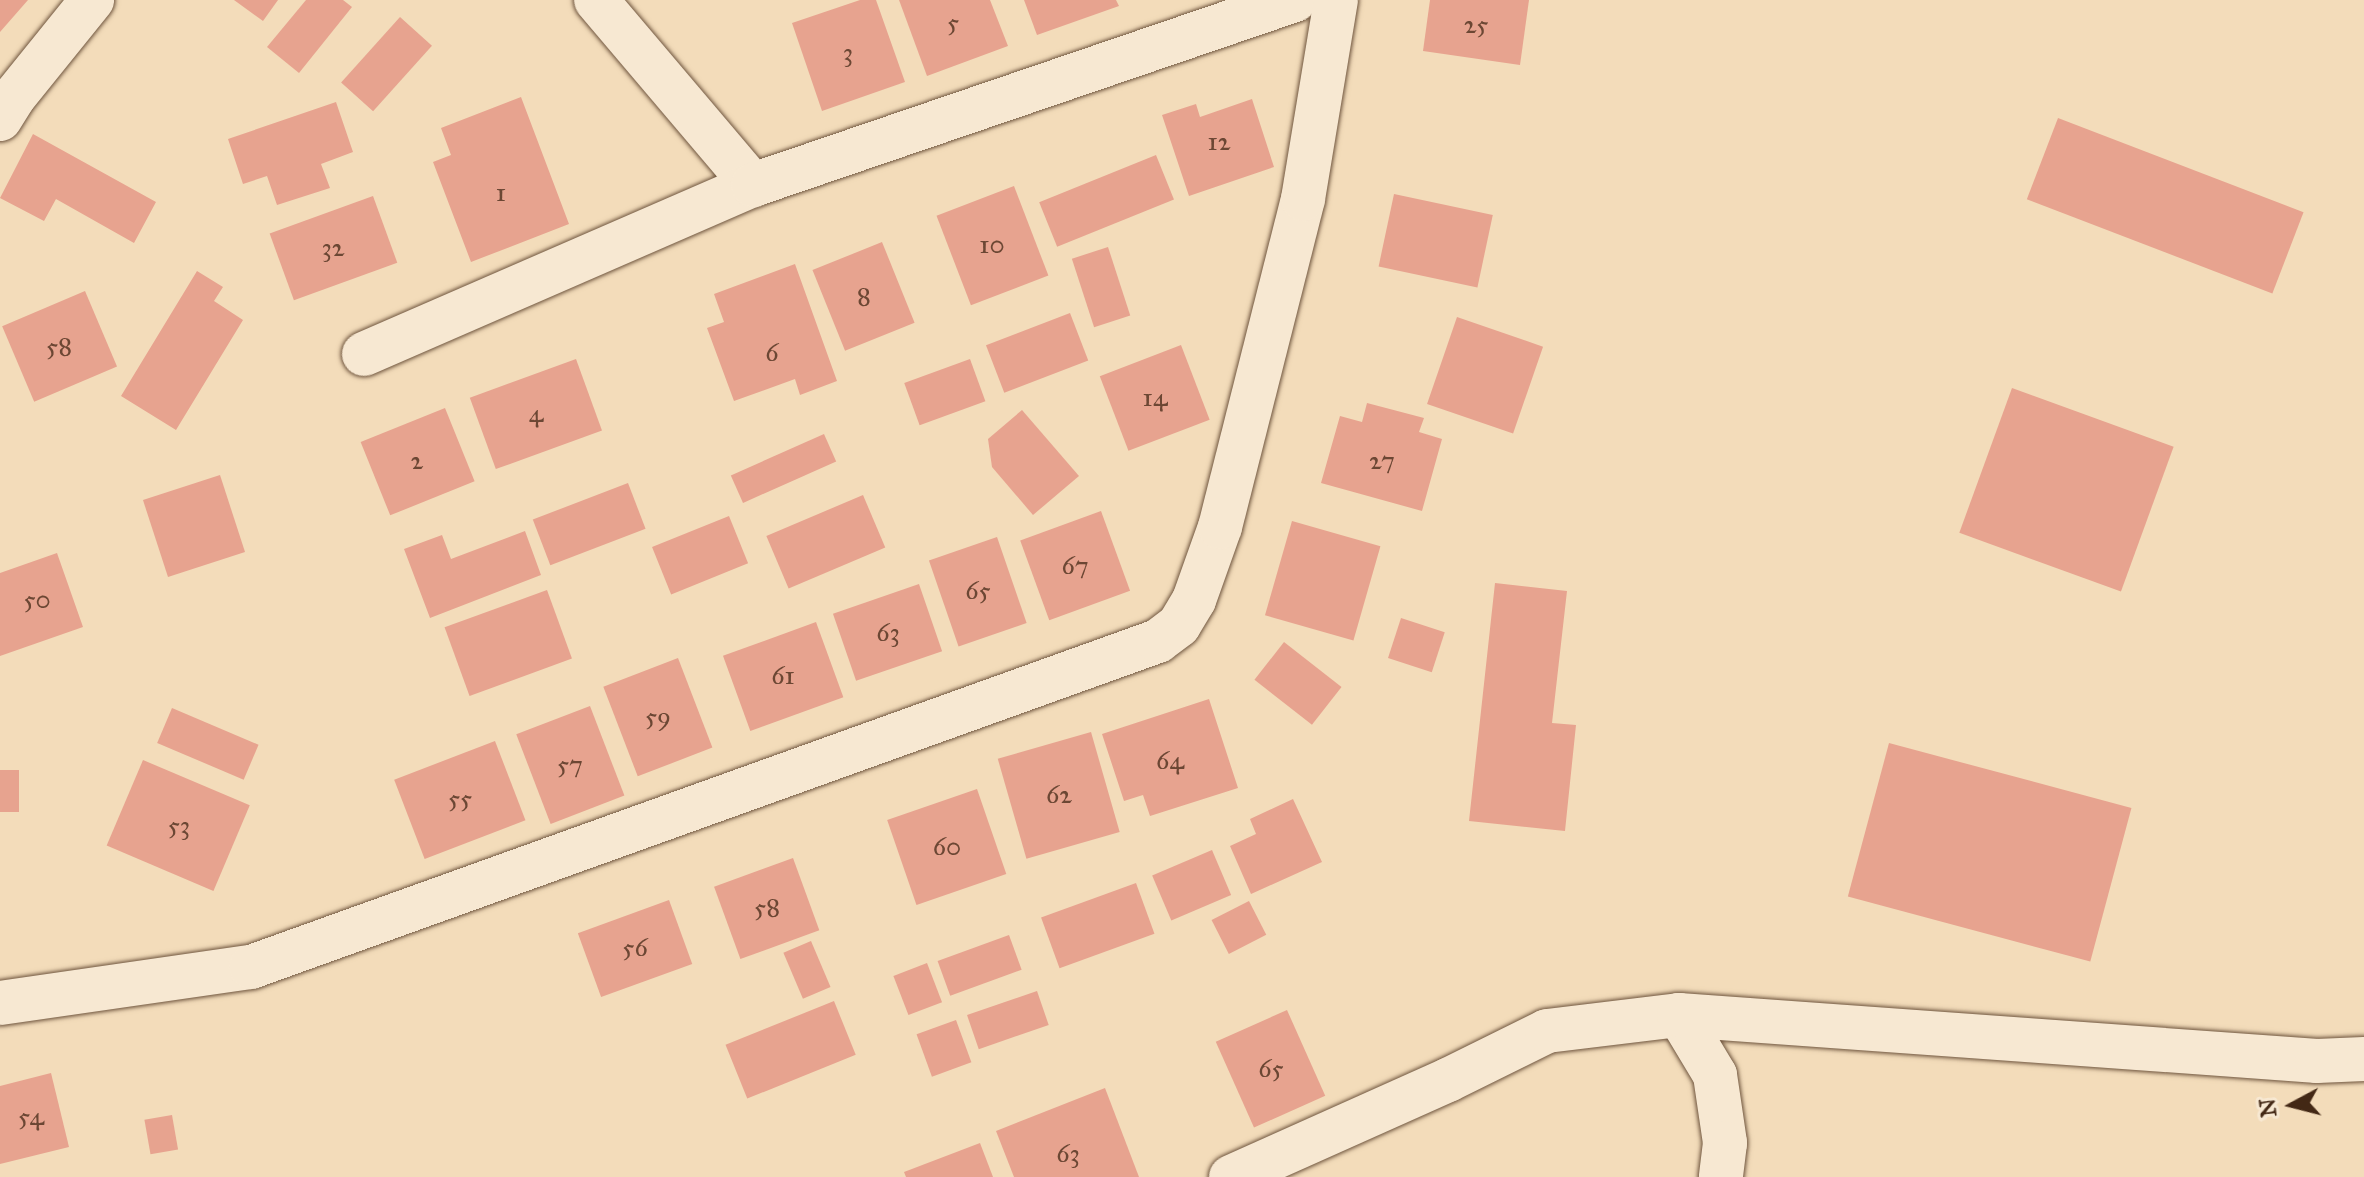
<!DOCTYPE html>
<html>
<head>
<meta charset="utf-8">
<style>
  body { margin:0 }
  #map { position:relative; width:2364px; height:1177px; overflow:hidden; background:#f3dcba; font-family:"IM FELL Great Primer",serif }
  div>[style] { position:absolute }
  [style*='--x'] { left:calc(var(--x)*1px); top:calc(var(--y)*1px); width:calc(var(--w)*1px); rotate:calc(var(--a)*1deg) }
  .building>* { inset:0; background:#e7a38f; transform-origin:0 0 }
  .roads { filter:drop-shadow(0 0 2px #6f553e) drop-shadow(0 0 2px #6f553e) }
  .minor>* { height:44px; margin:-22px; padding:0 22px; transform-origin:22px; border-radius:22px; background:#f7e8d2 }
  span { translate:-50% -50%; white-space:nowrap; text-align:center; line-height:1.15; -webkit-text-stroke:6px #f7e8d2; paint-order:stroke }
  .number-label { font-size:26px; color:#6c4734 }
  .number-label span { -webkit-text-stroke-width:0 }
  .north { position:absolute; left:2252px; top:1065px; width:80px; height:80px; -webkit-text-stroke:6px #f7e8d2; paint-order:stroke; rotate:263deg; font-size:22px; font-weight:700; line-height:32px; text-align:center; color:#432815 }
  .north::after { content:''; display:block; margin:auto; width:28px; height:36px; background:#432815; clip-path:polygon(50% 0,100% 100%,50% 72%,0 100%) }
</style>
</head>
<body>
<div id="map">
  <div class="building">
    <i style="clip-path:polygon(0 0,28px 0,0 32px)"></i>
    <i style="clip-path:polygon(234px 0,278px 0,263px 21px)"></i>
    <i style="clip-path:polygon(306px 0,343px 0,352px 7px,299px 73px,267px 47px)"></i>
    <i style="clip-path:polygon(860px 0,876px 0,905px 82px,822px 111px,792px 23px)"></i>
    <i style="clip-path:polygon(899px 0,990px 0,1008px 46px,927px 76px)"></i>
    <i style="clip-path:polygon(1024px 0,1116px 0,1119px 6px,1037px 35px)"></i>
    <i style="clip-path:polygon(1430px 0,1529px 0,1520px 65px,1423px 51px)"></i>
    <i style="left:400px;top:17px;width:43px;height:88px;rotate:42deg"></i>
    <i style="clip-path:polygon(521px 97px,569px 224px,471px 262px,433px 162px,451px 155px,441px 128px)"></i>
    <i style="clip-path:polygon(1252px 99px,1274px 167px,1189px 196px,1162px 115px,1196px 104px,1200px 117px)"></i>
    <i style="clip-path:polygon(336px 102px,353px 152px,321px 164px,330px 188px,277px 205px,267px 176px,243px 184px,228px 139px)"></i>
    <i style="left:2058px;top:118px;width:263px;height:87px;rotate:21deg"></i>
    <i style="clip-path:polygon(33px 134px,156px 202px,134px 243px,56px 199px,44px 221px,0 198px)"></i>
    <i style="left:1156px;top:155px;width:48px;height:126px;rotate:68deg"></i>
    <i style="left:1014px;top:186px;width:96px;height:83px;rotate:69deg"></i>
    <i style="left:1394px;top:194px;width:101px;height:74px;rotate:12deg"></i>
    <i style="left:373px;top:196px;width:71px;height:110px;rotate:70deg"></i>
    <i style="left:882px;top:242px;width:87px;height:75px;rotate:68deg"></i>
    <i style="left:1108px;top:247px;width:72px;height:38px;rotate:72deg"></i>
    <i style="clip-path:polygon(795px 264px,837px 381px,800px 395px,795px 379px,734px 401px,707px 328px,724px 322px,714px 294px)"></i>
    <i style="clip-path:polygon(197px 271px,223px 287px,214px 301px,243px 320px,176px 430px,121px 396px)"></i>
    <i style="left:85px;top:291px;width:82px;height:90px;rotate:67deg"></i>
    <i style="left:1070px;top:313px;width:51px;height:90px;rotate:69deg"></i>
    <i style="left:1457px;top:317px;width:91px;height:92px;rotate:19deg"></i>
    <i style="left:1181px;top:345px;width:80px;height:87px;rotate:69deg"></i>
    <i style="left:576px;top:359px;width:76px;height:113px;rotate:70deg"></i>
    <i style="left:970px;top:359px;width:45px;height:70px;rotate:70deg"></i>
    <i style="left:2012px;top:388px;width:172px;height:154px;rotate:20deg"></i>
    <i style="clip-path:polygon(1367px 403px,1424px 418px,1419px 432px,1442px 439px,1422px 511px,1321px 483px,1340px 416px,1362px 422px)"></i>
    <i style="left:445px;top:408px;width:79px;height:91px;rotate:68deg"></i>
    <i style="clip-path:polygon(1022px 410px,1079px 476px,1033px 515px,992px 467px,988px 439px)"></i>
    <i style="left:824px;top:434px;width:30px;height:102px;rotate:66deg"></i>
    <i style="left:220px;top:475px;width:81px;height:81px;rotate:72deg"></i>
    <i style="left:628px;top:483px;width:49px;height:102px;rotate:69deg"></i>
    <i style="left:863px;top:495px;width:57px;height:105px;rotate:67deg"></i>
    <i style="left:1101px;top:511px;width:85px;height:86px;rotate:70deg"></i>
    <i style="left:729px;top:516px;width:51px;height:83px;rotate:68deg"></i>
    <i style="left:1292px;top:521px;width:92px;height:98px;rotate:16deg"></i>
    <i style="clip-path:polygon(525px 531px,541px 575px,430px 618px,404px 549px,442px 535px,451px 559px)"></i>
    <i style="left:997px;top:537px;width:91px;height:72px;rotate:71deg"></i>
    <i style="clip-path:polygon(57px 553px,83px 627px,0 656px,0 573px)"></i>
    <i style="clip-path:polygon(1495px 583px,1567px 591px,1552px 723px,1576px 725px,1565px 831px,1469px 821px)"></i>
    <i style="left:919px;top:584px;width:71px;height:91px;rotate:71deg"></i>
    <i style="left:547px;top:590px;width:73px;height:109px;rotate:70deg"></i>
    <i style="left:1401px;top:618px;width:46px;height:42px;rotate:18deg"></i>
    <i style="left:816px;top:622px;width:80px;height:99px;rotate:70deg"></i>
    <i style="left:1284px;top:642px;width:73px;height:48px;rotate:38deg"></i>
    <i style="left:678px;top:658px;width:96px;height:80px;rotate:69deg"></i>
    <i style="clip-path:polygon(1209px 699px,1238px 788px,1150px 816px,1143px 795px,1124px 801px,1102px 734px)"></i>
    <i style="left:590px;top:706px;width:96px;height:79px;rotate:69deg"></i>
    <i style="left:172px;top:708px;width:94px;height:38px;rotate:23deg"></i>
    <i style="left:1091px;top:732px;width:104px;height:97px;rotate:74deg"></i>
    <i style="left:495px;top:741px;width:85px;height:108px;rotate:69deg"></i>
    <i style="left:1889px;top:743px;width:251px;height:159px;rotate:15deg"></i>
    <i style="left:143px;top:760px;width:116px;height:93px;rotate:23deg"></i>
    <i style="left:0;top:770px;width:19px;height:42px"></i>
    <i style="left:977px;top:789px;width:90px;height:95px;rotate:71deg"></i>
    <i style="clip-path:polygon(1293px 799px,1322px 862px,1251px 894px,1230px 846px,1256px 834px,1250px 819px)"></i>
    <i style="left:1212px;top:850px;width:49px;height:65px;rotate:67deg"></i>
    <i style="left:793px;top:858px;width:77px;height:84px;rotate:70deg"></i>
    <i style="left:1136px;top:883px;width:54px;height:101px;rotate:70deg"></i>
    <i style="left:669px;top:900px;width:68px;height:97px;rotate:70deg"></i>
    <i style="left:1249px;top:901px;width:38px;height:42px;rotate:63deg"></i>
    <i style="left:1009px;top:935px;width:37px;height:76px;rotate:70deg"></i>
    <i style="left:811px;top:941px;width:50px;height:30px;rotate:67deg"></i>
    <i style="left:927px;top:963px;width:42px;height:36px;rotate:69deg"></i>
    <i style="left:1037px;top:991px;width:36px;height:74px;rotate:71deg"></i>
    <i style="left:834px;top:1001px;width:58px;height:117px;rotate:68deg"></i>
    <i style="left:1287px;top:1010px;width:94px;height:78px;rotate:66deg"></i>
    <i style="left:956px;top:1020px;width:45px;height:42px;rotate:70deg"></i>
    <i style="clip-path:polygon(51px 1073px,69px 1147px,0 1164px,0 1086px)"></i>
    <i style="clip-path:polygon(1105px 1088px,1139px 1177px,1014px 1177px,996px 1131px)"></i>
    <i style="left:172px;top:1115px;width:35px;height:28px;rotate:80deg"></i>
    <i style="clip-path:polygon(980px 1143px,993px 1177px,906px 1177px,904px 1172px)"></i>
  </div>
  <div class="roads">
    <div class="minor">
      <i style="--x:596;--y:0;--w:243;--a:49.7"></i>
      <i style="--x:0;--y:119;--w:25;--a:-58"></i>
      <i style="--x:13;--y:98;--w:126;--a:-51.1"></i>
      <i style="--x:364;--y:354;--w:424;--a:-23.5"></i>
      <i style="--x:753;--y:185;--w:573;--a:-18.85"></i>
      <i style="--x:0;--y:1003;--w:254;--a:-8.2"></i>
      <i style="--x:251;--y:967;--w:964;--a:-19.77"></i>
      <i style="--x:1158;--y:641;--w:26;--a:-37"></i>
      <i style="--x:1179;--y:625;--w:29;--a:-59"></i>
      <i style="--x:1194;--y:600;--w:77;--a:-70.4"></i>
      <i style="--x:1220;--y:527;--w:338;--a:-75.8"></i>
      <i style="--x:1303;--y:199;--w:202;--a:-80.6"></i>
      <i style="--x:1679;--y:1015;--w:70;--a:59"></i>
      <i style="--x:1715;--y:1075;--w:69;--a:81.6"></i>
      <i style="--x:1725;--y:1143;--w:34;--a:97"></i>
      <i style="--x:1231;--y:1177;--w:238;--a:-24.1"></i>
      <i style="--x:1448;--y:1080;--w:110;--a:-26.3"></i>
      <i style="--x:1547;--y:1031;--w:133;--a:-6.9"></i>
      <i style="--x:1679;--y:1015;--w:640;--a:4.12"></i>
      <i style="--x:2317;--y:1061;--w:47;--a:-2.4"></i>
    </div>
  </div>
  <div class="number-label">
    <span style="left:953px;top:23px">5</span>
    <span style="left:1476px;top:25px">25</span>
    <span style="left:848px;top:53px">3</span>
    <span style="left:1219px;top:142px">12</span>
    <span style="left:501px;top:193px">1</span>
    <span style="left:992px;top:245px">10</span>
    <span style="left:333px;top:248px">32</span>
    <span style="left:864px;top:297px">8</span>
    <span style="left:59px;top:347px">58</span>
    <span style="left:772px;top:353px">6</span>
    <span style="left:1155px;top:398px">14</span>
    <span style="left:536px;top:414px">4</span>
    <span style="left:417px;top:461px">2</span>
    <span style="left:1382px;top:461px">27</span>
    <span style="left:1075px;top:566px">67</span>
    <span style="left:978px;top:591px">65</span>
    <span style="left:37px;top:600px">50</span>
    <span style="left:888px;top:633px">63</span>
    <span style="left:783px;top:676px">61</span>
    <span style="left:658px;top:717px">59</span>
    <span style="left:1170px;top:761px">64</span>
    <span style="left:570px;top:765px">57</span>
    <span style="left:1059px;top:795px">62</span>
    <span style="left:460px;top:799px">55</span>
    <span style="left:179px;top:826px">53</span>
    <span style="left:947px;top:847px">60</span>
    <span style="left:767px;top:908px">58</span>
    <span style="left:635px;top:948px">56</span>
    <span style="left:1271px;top:1069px">65</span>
    <span style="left:31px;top:1117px">54</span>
    <span style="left:1068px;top:1154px">63</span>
  </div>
  <div class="north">N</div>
</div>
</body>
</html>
